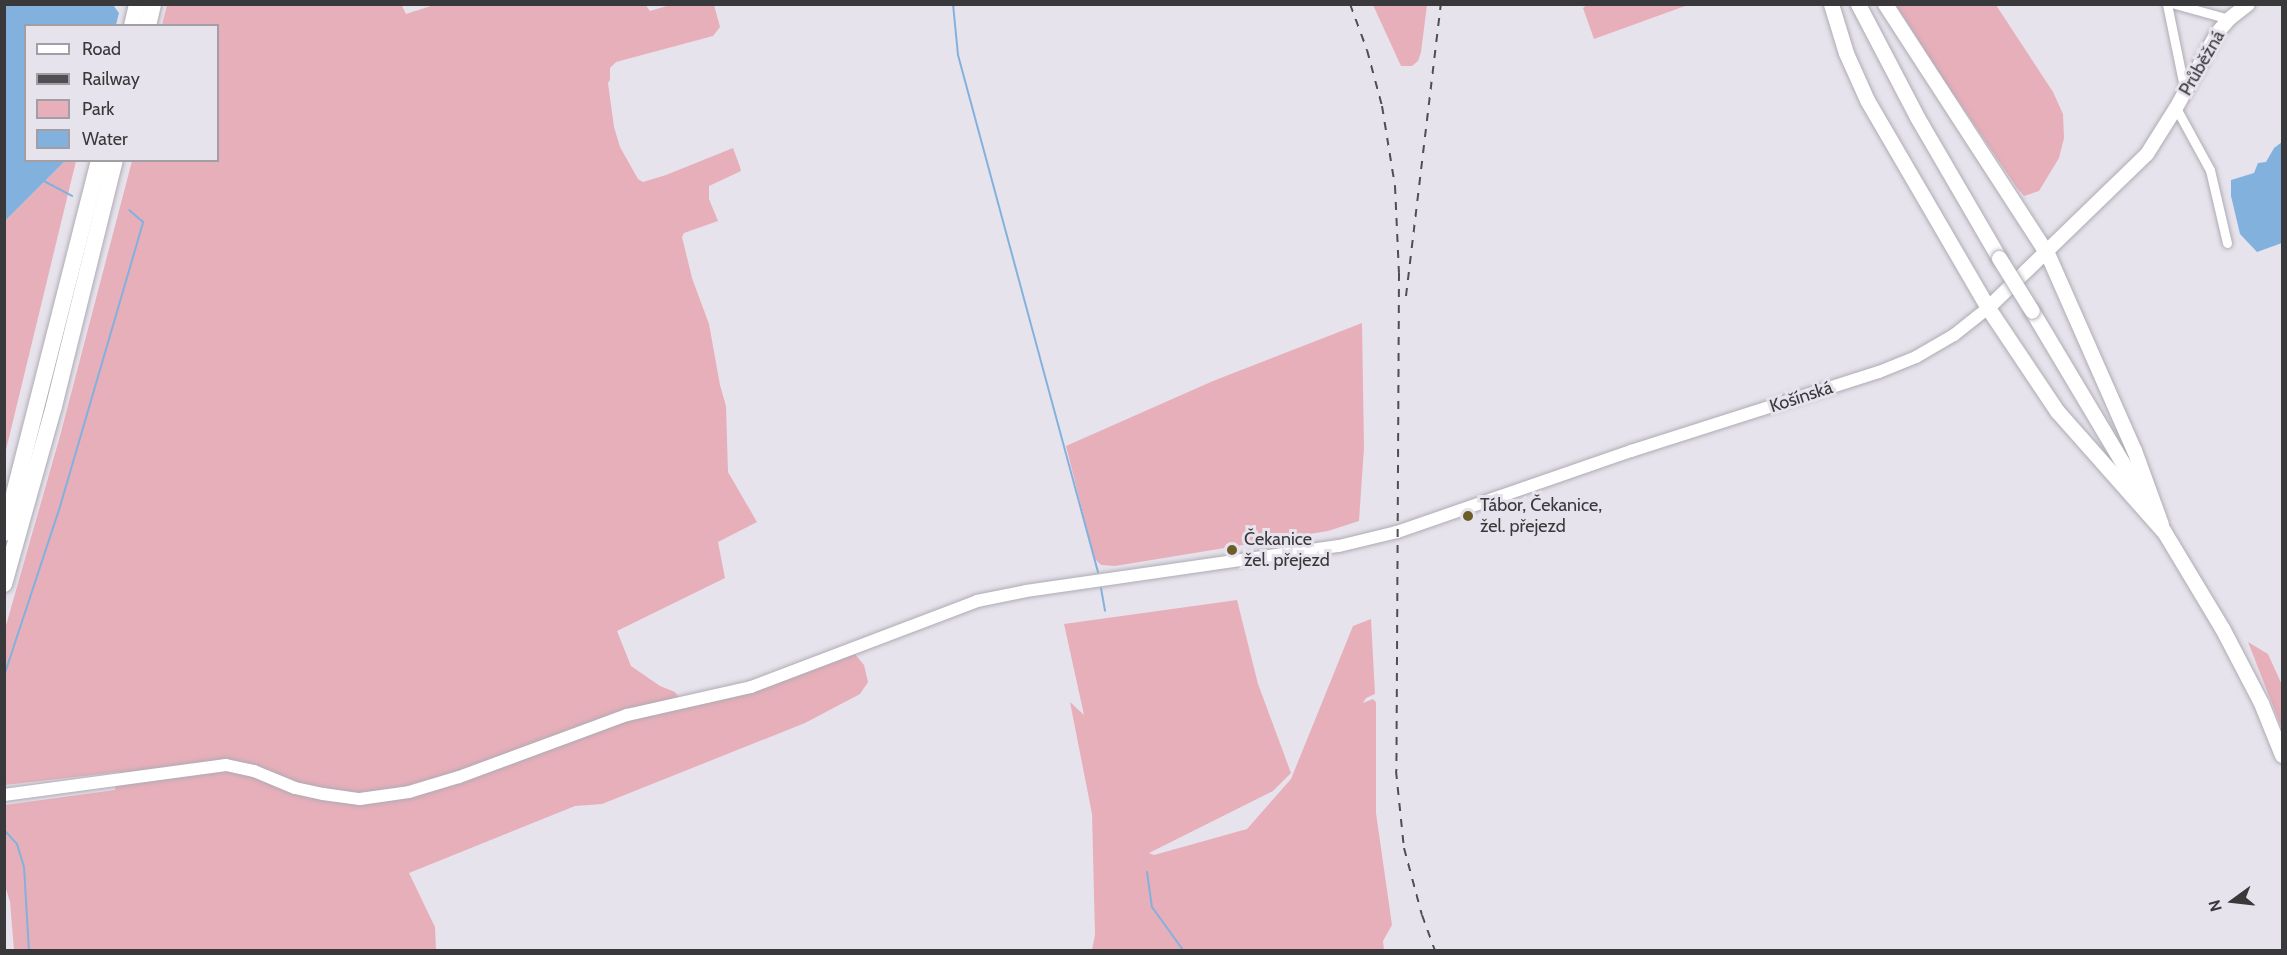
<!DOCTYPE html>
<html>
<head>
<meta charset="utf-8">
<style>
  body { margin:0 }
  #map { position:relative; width:2287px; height:955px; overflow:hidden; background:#e7e3ec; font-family:Cabin,sans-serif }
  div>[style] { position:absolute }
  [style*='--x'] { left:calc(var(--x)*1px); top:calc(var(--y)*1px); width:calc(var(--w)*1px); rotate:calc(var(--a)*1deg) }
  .green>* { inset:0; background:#e7afba }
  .water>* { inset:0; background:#83b1de }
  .stream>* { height:2px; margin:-1px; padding:0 1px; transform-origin:1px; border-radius:1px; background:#83b1de }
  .roads { filter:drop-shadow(0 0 2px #afabb3) drop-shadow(0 0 2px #afabb3) }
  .minor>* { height:9px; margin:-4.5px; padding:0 4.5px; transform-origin:4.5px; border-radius:4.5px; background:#fff }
  .tertiary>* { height:12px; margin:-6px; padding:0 6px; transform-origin:6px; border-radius:6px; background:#fff }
  .secondary>* { height:14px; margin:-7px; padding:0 7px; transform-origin:7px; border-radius:7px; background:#fff }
  .primary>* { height:15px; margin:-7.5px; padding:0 7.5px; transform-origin:7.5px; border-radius:7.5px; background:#fff }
  .motorway>* { height:16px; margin:-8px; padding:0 8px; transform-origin:8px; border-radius:8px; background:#fff }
  .rail>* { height:2px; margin-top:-1px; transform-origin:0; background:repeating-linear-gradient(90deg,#4f4e52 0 8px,transparent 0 16px) }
  .bridges { filter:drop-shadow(0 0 2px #afabb3) drop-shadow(0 0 2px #afabb3) }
  .primary-bridge>* { height:15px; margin:-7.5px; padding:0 7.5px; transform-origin:7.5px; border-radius:7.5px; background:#fff }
  .dots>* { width:16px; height:16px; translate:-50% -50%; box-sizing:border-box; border:3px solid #e7e3ec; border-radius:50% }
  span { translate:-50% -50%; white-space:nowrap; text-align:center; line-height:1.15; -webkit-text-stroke:6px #e7e3ec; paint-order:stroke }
  .street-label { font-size:18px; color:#39383b }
  .poi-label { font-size:18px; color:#39383b }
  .left { translate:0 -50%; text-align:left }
  .frame { position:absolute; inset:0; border:6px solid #39383b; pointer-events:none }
  .legend { position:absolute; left:24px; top:24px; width:195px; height:138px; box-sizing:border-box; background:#e7e3ec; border:2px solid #a19fa5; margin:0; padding:8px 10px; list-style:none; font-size:18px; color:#39383b }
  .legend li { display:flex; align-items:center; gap:12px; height:30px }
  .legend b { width:30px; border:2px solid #a19fa5 }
  .north { position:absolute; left:2203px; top:871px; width:60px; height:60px; -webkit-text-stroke:4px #e7e3ec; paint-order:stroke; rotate:255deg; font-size:16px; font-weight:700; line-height:24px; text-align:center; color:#39383b }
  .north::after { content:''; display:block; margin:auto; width:21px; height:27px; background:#39383b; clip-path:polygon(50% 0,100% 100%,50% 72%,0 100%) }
</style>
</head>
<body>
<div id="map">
  <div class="green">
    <i style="clip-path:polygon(401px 4px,406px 14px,437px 4px,645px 4px,650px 11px,670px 5px,714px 5px,720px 27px,713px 36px,616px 62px,610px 68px,610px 80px,608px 83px,614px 127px,620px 147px,638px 179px,643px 182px,666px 175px,733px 148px,740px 167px,741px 171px,709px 186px,709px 199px,718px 221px,684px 233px,682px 237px,692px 278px,709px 324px,720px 385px,726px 406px,728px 472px,757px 522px,718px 542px,725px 578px,617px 631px,631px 666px,660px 686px,675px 692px,683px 704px,854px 653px,864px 665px,868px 682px,860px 694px,805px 723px,602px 804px,575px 806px,409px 873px,435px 927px,436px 950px,14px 950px,10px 902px,5px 886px,5px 805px,115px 790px,119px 772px,5px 785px,5px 629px,60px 436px,132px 161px,218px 160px,218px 26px,162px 25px,167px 5px)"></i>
    <i style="clip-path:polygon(1588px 4px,1688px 4px,1688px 5px,1594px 39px,1583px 8px)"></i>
    <i style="clip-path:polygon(1373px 5px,1427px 5px,1421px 52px,1418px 61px,1412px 66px,1401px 66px)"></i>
    <i style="clip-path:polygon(1896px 5px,1996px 5px,2053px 92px,2063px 114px,2064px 138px,2059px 158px,2039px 191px,2024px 196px,2017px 188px,1936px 68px)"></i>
    <i style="clip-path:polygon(65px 161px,76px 161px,5px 454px,5px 221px)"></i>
    <i style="clip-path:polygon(1362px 323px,1364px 448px,1359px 521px,1328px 531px,1115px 566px,1101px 565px,1094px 558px,1066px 446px,1213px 381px)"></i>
    <i style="clip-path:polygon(1237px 600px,1258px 684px,1291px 773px,1273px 791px,1149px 853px,1154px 855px,1247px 829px,1291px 779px,1353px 626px,1371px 619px,1375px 694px,1366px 698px,1363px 703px,1373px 699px,1376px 702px,1376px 813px,1392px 925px,1383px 941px,1384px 950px,1092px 950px,1095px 935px,1092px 814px,1070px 702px,1084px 715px,1064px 624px)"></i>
    <i style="clip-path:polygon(2248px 642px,2268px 654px,2282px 685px,2282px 729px)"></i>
  </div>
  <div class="water">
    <i style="clip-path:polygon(5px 4px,113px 5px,119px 13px,116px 25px,26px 26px,26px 160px,65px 161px,5px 221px)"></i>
    <i style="clip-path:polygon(2282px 142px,2282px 243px,2257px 252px,2240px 234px,2231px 196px,2231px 180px,2254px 173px,2258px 163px,2266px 162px,2274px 148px)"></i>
  </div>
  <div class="stream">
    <i style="--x:953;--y:4;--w:51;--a:84.4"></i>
    <i style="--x:958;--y:55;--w:536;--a:74.85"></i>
    <i style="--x:42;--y:180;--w:34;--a:28"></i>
    <i style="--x:1101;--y:588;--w:23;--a:80"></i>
    <i style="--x:4;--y:676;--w:175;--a:-71.7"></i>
    <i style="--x:59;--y:510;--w:300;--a:-73.7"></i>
    <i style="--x:143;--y:222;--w:18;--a:-139"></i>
    <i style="--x:4;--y:830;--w:19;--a:47"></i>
    <i style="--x:17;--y:844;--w:24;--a:73"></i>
    <i style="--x:24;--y:867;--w:83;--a:86.6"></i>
    <i style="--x:1147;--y:872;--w:35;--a:82"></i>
    <i style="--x:1152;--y:907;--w:53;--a:54.2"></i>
  </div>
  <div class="roads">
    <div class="minor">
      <i style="--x:2167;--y:4;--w:90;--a:78.4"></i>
      <i style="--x:2175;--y:4;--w:56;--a:15.5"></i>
      <i style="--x:2176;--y:108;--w:71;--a:61.3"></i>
      <i style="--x:2210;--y:170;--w:75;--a:76.9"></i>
    </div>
    <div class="tertiary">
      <i style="--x:4;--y:795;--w:224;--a:-7.7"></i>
      <i style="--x:226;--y:765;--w:29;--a:12"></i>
      <i style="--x:254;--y:771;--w:44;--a:22.5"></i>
      <i style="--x:295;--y:788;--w:29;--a:12"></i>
      <i style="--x:323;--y:794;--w:37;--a:8"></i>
      <i style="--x:360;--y:799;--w:49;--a:-8.1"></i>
      <i style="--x:409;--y:792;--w:52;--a:-16.7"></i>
      <i style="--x:459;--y:777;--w:179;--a:-20.3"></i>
      <i style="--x:627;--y:715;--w:127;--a:-12.7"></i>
      <i style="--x:751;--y:687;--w:242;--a:-20.8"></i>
      <i style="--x:977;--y:601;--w:50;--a:-11.5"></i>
      <i style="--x:1026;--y:591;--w:316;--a:-8.2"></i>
      <i style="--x:1339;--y:546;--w:60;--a:-13.6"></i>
      <i style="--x:1397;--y:532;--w:248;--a:-19.1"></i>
      <i style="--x:1631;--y:451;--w:260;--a:-17.7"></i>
      <i style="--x:1879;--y:372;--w:40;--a:-22"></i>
      <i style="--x:1916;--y:357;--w:44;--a:-30.1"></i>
      <i style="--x:1954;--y:335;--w:43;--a:-38.5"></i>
    </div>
    <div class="secondary">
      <i style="--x:1988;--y:308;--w:221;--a:-44.1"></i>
      <i style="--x:2147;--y:154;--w:54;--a:-57.8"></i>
      <i style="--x:2176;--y:108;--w:85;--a:-61.3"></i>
      <i style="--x:2217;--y:33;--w:18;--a:-49"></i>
      <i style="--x:2229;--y:19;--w:24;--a:-38"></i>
    </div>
    <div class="primary">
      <i style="--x:1831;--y:4;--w:51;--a:73"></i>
      <i style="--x:1846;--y:53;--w:51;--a:65.9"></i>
      <i style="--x:1867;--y:100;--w:241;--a:59.8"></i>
      <i style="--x:1988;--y:308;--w:124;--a:56.2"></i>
      <i style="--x:2057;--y:411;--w:162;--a:48.5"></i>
      <i style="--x:1858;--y:4;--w:127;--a:62.4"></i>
      <i style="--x:1917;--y:117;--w:163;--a:59.8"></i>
      <i style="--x:1885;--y:4;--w:297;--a:57"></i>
      <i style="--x:2047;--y:253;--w:215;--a:66.2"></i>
      <i style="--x:2134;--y:450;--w:79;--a:70"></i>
      <i style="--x:2032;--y:311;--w:217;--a:59.2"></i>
      <i style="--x:2160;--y:525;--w:120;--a:59"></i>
      <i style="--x:2222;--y:628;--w:85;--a:62.5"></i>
      <i style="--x:2261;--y:703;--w:56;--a:68"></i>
    </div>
    <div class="motorway">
      <i style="--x:132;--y:26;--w:23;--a:-77"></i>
      <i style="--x:148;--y:26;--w:23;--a:-77"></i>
      <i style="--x:4;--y:533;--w:385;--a:-75.7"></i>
      <i style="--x:4;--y:584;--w:185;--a:-74.3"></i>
      <i style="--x:54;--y:406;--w:253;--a:-76.1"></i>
    </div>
  </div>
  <div class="rail">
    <i style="--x:1350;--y:4;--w:49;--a:69.7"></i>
    <i style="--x:1367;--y:50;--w:58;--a:75"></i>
    <i style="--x:1382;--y:106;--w:81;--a:80.8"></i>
    <i style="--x:1395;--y:186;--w:87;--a:87.4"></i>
    <i style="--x:1399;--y:273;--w:498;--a:90.3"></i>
    <i style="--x:1396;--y:771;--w:77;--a:84.1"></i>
    <i style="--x:1404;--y:848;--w:69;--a:75"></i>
    <i style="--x:1422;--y:915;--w:37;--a:70"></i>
    <i style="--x:1406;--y:296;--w:294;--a:-83.2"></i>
  </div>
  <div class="bridges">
    <div class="primary-bridge">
      <i style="--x:1999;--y:258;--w:62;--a:58.1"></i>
    </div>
  </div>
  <div class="dots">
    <i style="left:1468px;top:516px;background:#6c5d2b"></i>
    <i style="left:1232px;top:550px;background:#6c5d2b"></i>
  </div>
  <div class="street-label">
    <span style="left:2202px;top:63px;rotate:-60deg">Průběžná</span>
    <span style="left:1801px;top:397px;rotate:-18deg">Košínská</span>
  </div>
  <div class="poi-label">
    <span class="left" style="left:1480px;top:516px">Tábor, Čekanice,<br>žel. přejezd</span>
    <span class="left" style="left:1244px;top:550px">Čekanice<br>žel. přejezd</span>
  </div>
  <div class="frame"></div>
  <ul class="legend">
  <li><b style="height:8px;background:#fff"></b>Road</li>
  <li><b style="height:8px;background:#4f4e52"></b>Railway</li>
  <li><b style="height:16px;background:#e7afba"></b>Park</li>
  <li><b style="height:16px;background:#83b1de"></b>Water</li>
  </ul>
  <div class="north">N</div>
</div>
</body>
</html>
